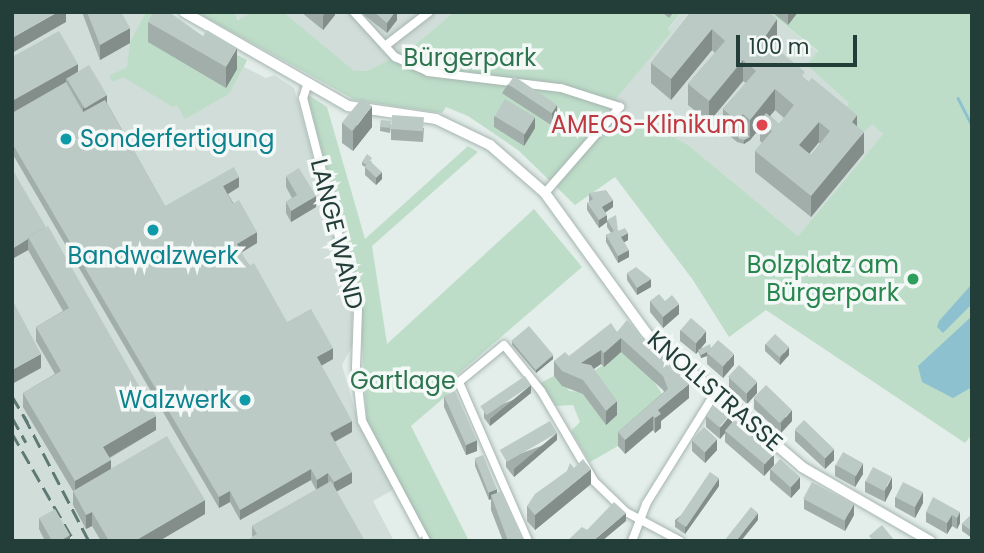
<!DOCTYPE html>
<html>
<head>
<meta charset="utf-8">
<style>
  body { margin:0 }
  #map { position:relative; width:984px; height:553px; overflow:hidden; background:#e3ede9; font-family:Poppins,sans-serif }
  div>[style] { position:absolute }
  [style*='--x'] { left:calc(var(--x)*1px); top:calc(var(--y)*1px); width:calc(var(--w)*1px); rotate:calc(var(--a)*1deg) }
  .built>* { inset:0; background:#d1ddd8 }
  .green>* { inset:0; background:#bdddc8 }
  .water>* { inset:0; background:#8dc1d0 }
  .stream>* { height:2.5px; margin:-1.25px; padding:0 1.25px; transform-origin:1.25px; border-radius:1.25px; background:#8dc1d0 }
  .roads { filter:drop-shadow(0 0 2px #a6b5b1) drop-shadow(0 0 2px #a6b5b1) }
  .street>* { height:8px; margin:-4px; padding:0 4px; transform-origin:4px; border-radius:4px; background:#fff }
  .secondary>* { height:10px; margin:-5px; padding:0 5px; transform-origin:5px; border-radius:5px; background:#fff }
  .rail>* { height:2.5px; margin-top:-1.25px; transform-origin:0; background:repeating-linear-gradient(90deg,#5e7974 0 14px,transparent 0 21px) }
  .wall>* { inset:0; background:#a1aea9; transform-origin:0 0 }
  .shaded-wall>* { inset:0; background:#838d8a }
  .building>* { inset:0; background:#bbcac5; transform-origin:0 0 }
  .dots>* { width:19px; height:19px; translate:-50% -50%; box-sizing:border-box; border:4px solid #f4f9f7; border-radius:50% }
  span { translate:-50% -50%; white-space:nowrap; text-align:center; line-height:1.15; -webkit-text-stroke:7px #f4f9f7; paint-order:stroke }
  .park-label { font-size:24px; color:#2e744f }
  .health-label { font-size:24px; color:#be3a42 }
  .right { translate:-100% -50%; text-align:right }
  .culture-label { font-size:24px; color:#0d838f }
  .left { translate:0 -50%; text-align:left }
  .street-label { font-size:24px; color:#233e39 }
  .leisure-label { font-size:24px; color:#27864d }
  .frame { position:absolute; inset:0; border:14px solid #233e39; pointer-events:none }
  .scale { position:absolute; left:736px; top:35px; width:121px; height:32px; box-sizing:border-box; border:4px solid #233e39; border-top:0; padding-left:9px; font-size:21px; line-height:24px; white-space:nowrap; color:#233e39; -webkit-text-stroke:5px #f4f9f7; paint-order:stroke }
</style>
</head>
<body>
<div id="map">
  <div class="built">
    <i style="clip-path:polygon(12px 12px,170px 12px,209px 41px,247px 60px,244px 67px,266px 78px,274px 75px,294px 88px,352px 304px,352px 346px,342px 365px,360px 428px,394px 489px,373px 501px,394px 541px,12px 541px)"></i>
    <i style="clip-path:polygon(229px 12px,454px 12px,410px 49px,367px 71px,354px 71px,256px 32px)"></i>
    <i style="clip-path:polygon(681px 12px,769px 12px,818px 52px,808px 65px,883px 134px,798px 236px,688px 145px,604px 112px,671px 33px,668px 30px)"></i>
  </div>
  <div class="green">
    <i style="clip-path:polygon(146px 12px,170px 12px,209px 41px,247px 60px,229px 94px,185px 119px,177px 105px,173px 107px,123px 77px,113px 82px,109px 76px,127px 67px,130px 43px)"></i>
    <i style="clip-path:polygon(196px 12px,234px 13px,238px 20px,253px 12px,283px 12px,354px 71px,367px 71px,410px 49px,454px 12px,681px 12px,668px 29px,671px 33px,605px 112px,654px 127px,688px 145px,798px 236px,883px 134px,872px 124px,860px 135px,846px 109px,849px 103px,807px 65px,818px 51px,769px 12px,972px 12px,972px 434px,965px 443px,766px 310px,729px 337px,693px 280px,615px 177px,575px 205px,518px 150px,468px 116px,446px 107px,442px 113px,355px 100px)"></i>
    <i style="clip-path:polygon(307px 94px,327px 107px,365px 239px,468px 146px,478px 152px,372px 246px,387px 344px,534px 209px,582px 267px,450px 381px,453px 390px,411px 426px,469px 541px,428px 541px,367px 423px,359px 292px)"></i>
    <i style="clip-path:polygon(621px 352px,649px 374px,668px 403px,618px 446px,590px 462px,571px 431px,580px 422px,573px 405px,556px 406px,540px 383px,554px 376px,570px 391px,585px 392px,606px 425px,587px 376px)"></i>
  </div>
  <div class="water">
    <i style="clip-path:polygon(971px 285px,972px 304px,943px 333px,937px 327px,939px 321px)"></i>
    <i style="clip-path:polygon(972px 316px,972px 387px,953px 398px,922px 382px,918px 366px)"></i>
  </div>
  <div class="stream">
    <i style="--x:958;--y:98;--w:31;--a:63"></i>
  </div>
  <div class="roads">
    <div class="street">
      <i style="--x:354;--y:12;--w:61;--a:47.7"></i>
      <i style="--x:395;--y:57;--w:36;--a:24"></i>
      <i style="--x:428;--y:72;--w:134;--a:6.9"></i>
      <i style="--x:561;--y:88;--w:62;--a:17.9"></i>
      <i style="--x:620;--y:107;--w:114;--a:131.1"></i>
      <i style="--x:385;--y:46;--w:56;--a:-37.7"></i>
      <i style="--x:308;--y:82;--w:17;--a:107"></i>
      <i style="--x:303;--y:98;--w:219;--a:75.5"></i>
      <i style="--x:358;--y:310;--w:58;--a:92"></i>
      <i style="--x:356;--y:368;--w:53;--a:83.5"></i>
      <i style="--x:362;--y:421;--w:136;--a:61.9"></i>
      <i style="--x:528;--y:541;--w:173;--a:-113.5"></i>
      <i style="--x:459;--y:382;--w:58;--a:-39.4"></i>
      <i style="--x:504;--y:345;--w:59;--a:51.2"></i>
      <i style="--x:541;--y:391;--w:104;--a:59.5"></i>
      <i style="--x:594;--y:481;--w:45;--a:44.1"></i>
      <i style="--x:626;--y:512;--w:61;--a:28.2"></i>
      <i style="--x:632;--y:541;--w:40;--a:-69"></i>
      <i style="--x:646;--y:504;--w:131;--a:-58.1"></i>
    </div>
    <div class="secondary">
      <i style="--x:184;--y:12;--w:189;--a:29.8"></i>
      <i style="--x:348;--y:106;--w:89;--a:8.4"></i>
      <i style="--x:436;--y:119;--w:60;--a:25.7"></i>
      <i style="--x:490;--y:145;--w:73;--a:41.1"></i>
      <i style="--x:545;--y:193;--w:174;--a:54.1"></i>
      <i style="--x:647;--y:334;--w:204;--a:40.6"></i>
      <i style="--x:802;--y:467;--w:148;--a:30"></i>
    </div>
  </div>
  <div class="rail">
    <i style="--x:12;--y:396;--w:31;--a:59"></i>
    <i style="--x:24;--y:416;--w:141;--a:62.5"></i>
    <i style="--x:12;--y:417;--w:29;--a:61"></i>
    <i style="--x:12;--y:433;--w:125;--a:60.1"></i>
  </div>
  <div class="wall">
    <i style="clip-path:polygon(82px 12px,110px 12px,130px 43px,100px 60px)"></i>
    <i style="clip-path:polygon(301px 12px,335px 12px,335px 15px,323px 30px)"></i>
    <i style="clip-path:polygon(364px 12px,397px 12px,397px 20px,387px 33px,364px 15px)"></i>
    <i style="clip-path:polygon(662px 12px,674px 12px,669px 18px)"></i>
    <i style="clip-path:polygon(evenodd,691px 12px,777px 40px,773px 46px,805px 79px,857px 126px,864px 153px,811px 217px,755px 172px,755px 151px,762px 143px,760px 141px,760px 128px,750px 140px,744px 144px,737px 142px,723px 130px,723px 109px,746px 83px,743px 81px,709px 122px,688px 105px,688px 84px,715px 53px,712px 50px,671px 100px,651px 83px,651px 63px,691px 12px,775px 110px,784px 118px,779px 124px,770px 116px,775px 110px,691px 12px,819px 142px,820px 144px,811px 155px,809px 154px,819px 142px)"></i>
    <i style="clip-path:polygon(772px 12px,798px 12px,788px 25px)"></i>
    <i style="clip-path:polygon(148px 22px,237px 69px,226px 88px,148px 42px)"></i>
    <i style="clip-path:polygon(12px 57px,78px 72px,107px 103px,165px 206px,239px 187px,228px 194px,257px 243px,241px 253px,287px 322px,333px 359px,321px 366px,352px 432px,335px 442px,352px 483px,252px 537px,252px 526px,316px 490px,311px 480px,240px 520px,230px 502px,219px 508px,12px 153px)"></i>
    <i style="left:508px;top:84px;width:59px;height:11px;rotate:33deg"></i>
    <i style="clip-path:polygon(494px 116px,535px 128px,524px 146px,494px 127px)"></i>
    <i style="clip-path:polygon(381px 120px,391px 125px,390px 133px,380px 131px)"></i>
    <i style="clip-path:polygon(342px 123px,372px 127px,353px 151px,342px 143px)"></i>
    <i style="clip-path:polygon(424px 128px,423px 142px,391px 140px,391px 129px)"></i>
    <i style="clip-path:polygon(372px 161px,371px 162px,382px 179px,376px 185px,365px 175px,365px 167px,362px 165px,362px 162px)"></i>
    <i style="clip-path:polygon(12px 169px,156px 430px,110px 458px,111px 469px,205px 514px,159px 541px,101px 541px,92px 526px,86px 529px,73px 505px,73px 491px,23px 407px,23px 393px,55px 374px,36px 341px,36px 327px,63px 311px,28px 250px,12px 259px)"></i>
    <i style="clip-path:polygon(286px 176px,316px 207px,291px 222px,286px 213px,286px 202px,292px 198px,286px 187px)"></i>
    <i style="clip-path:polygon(589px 193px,613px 207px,605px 212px,607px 222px,599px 228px,587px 210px,587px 203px,589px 202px)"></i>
    <i style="clip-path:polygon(607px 220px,628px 240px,624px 242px,629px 257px,618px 263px,606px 242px,606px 235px,611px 233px,607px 227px)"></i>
    <i style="clip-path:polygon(627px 273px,651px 287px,637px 295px,627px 280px)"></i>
    <i style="clip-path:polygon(650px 301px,665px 301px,679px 314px,663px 328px,650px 312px)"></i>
    <i style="clip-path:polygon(680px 330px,706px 342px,701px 348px,711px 348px,734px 365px,723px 378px,707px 364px,707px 356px,701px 358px,698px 351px,696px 354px,680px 341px)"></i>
    <i style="clip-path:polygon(617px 332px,689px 398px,661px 421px,661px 428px,655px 433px,653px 430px,625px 454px,618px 446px,618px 432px,664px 392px,663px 390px,621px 352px,604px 367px,601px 364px,594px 369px,617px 415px,606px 425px,583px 394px,562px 386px,554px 376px,554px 361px,569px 356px)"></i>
    <i style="clip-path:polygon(512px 341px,553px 359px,536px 373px,512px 345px)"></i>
    <i style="clip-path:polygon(765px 344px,789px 355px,780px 365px,765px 351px)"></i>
    <i style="clip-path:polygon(729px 377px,757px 393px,747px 404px,729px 387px)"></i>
    <i style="clip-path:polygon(531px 393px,490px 426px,484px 418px,484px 411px)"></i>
    <i style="clip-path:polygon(444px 396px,477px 451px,466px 455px,444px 407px)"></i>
    <i style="clip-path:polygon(754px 398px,792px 421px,781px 433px,754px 409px)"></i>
    <i style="clip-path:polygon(706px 416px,774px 465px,764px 476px,725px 442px,725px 433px,720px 439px,706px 427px)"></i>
    <i style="clip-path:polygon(795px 430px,834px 460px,825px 469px,795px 441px)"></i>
    <i style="clip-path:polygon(557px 440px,514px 477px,506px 467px,506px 459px)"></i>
    <i style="clip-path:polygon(692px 440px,717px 450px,705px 463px,692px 451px)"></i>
    <i style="clip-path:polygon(475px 459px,497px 493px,525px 541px,503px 541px,491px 510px,491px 499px,489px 500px,475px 466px)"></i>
    <i style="clip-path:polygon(835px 465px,863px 474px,855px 487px,835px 476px)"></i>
    <i style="clip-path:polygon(770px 469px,800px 488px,791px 498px,770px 480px)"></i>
    <i style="clip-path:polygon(865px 481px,892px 488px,885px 502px,865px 492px)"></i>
    <i style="clip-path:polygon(591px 484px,535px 530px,527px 521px,527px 506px)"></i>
    <i style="clip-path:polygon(719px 486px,685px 534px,675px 527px,675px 520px)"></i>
    <i style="clip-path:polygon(895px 497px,923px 503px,915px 518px,895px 507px)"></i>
    <i style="clip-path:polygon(804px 499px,854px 515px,845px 531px,804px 509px)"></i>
    <i style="clip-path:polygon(926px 512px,960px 512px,960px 523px,957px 529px,952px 526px,947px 534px,926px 522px)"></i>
    <i style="clip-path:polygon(972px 514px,972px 538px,962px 531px,962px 524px)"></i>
    <i style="clip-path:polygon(39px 518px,70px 541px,45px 541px,39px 529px)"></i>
  </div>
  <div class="shaded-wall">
    <i style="clip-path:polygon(58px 12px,66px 12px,66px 22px,12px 53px,12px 38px)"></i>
    <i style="clip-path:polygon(326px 12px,335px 12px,335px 15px,323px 30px,323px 16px)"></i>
    <i style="clip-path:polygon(395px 12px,397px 12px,397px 20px,387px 33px,387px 23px)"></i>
    <i style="clip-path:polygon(788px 12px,798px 12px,788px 25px)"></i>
    <i style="clip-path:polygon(777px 19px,777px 40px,764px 59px,764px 38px)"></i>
    <i style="clip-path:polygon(130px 28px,130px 43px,100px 60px,100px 45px)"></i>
    <i style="clip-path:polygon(712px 29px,712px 50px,671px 100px,671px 79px)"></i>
    <i style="clip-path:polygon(237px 48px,237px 69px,226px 88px,226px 67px)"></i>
    <i style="clip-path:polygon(743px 60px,743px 81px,709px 122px,709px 101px)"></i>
    <i style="clip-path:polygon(78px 64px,78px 78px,66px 78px,66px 85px,12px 115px,12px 101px)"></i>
    <i style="clip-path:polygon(775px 89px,775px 110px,764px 123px,760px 120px,760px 128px,750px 140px,744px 144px,744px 140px,750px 137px,750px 120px)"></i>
    <i style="clip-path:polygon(107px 95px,107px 109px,83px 123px,83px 108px)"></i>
    <i style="clip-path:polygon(557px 105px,557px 116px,552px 124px,552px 113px)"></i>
    <i style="clip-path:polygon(372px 106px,372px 127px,353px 151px,353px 131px)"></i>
    <i style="clip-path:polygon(743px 114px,743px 135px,737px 139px,737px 121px)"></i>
    <i style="clip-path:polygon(857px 115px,857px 135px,852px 122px)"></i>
    <i style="clip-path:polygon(535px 117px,535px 128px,524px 146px,524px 135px)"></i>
    <i style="clip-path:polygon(819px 122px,819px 142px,799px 166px,799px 145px)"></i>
    <i style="clip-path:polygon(864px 132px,864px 153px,811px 217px,811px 196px)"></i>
    <i style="clip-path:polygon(382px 172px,382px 179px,376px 185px,376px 178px)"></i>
    <i style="clip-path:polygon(239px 177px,239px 187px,223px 197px,223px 186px)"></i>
    <i style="clip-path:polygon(316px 196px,316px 207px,291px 222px,291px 211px)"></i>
    <i style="clip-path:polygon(613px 200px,613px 207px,602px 215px,602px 207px)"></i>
    <i style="clip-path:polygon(607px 215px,607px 222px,599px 228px,599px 220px)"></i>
    <i style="clip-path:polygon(257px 232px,257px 243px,237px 255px,237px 244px)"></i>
    <i style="clip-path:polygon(628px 233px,628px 240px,621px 244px,621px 237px)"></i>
    <i style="clip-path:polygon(28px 239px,28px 250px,12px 259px,12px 249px)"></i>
    <i style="clip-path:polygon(629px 250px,629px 257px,618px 263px,618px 256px)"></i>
    <i style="clip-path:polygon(651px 279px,651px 287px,637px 295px,637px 288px)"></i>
    <i style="clip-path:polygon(679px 304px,679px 314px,663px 328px,663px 317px)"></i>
    <i style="clip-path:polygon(706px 331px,706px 342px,696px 354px,696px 344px)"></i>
    <i style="clip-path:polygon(621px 338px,621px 352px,604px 367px,604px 353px)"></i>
    <i style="clip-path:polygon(789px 347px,789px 355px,780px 365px,780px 358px)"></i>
    <i style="clip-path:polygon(333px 348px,333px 359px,317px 368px,317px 357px)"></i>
    <i style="clip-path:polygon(712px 349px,707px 353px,707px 356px,701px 358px,701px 355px)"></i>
    <i style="clip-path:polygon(601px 350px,601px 364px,581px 377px,581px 363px)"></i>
    <i style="clip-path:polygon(41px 354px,41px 368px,12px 384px,12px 370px)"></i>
    <i style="clip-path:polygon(734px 354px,734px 365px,723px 378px,723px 367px)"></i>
    <i style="clip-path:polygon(553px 355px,553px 359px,536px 373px,536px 370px)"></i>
    <i style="clip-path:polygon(757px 382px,757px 393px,747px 404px,747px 393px)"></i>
    <i style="clip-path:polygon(689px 384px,689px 398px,661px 421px,661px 428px,655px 433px,655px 418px,658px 410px)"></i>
    <i style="clip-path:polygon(531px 385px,531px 393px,490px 426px,490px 419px)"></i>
    <i style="clip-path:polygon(617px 401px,617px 415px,606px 425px,606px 411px)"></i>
    <i style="clip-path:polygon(792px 410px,792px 421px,781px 433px,781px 423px)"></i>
    <i style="clip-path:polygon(732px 413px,732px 424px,725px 431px,725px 433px,720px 439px,720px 428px)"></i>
    <i style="clip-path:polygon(156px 416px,156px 430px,103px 461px,103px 447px)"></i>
    <i style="clip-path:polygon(653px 416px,653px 430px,625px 454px,625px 440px)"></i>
    <i style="clip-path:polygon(352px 421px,352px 432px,330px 444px,330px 433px)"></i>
    <i style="clip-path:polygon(557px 433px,557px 440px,514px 477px,514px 469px)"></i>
    <i style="clip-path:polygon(717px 439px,717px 450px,705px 463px,705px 452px)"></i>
    <i style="clip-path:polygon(477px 440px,477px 451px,466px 455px,466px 445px)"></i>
    <i style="clip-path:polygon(834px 449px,834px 460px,825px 469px,825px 458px)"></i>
    <i style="clip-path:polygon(774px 454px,774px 465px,764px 476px,764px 465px)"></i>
    <i style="clip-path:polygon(111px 460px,111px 474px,75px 495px,75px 481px)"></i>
    <i style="clip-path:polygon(863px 463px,863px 474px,855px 487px,855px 477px)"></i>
    <i style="clip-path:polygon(311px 469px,311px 480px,240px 520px,240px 510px)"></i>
    <i style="clip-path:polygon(591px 469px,591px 484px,535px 530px,535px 515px)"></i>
    <i style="clip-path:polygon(352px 472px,352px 483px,334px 493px,334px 482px)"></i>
    <i style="clip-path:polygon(328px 473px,328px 484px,317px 491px,317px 480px)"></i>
    <i style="clip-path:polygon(800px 477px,800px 488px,791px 498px,791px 487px)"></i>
    <i style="clip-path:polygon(892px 477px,892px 488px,885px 502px,885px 491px)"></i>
    <i style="clip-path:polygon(719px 478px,719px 486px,685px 534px,685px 527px)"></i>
    <i style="clip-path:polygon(497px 489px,497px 496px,491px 495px,491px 499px,489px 500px,489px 492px)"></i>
    <i style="clip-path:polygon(230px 491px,230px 502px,219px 508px,219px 497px)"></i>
    <i style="clip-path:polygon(923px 492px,923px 503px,915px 518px,915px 507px)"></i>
    <i style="clip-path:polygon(205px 500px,205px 514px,159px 541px,135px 541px)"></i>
    <i style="clip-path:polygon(854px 504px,854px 515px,845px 531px,845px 520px)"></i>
    <i style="clip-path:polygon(92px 512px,92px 526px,86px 529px,86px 515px)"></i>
    <i style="clip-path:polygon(960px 512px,960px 523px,957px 529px,957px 518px)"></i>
    <i style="clip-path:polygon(626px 513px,626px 521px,602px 541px,593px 541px)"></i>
    <i style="clip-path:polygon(758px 513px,758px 520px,741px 541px,736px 541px)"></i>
    <i style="clip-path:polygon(952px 515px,952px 526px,947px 534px,947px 523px)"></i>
    <i style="clip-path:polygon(70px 535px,70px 541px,60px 541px)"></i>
  </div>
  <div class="building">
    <i style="clip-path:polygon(12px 12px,58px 12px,12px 38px)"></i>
    <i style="clip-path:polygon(87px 12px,110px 12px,111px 14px,114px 12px,121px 12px,130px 28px,100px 45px)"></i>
    <i style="clip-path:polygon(153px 12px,168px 12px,203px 36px,207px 30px,237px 48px,226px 67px,148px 22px)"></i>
    <i style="clip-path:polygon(374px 12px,395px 12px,387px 23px)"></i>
    <i style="clip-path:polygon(evenodd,691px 12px,769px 12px,777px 19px,764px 38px,805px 72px,802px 76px,808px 82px,812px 78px,857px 115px,852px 122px,864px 132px,811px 196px,755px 151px,772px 131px,760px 120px,766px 113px,779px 124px,794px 105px,775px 89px,750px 120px,743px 114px,737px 121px,723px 109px,756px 71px,743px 60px,709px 101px,688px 84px,725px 41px,712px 29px,671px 79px,651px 63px,691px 12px,819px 122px,830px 131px,811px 155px,799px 145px,819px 122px)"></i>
    <i style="clip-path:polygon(59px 31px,78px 64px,12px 101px,12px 57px)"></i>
    <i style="left:89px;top:65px;width:35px;height:26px;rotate:59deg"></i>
    <i style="left:514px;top:76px;width:52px;height:10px;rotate:34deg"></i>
    <i style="clip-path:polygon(66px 82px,83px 112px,105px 100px,165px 206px,234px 167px,239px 177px,223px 186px,233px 204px,239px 200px,257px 232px,237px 244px,249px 266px,254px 263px,287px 322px,311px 309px,333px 348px,317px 357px,352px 421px,330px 433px,352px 472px,334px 482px,328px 473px,317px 480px,311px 469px,240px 510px,230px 491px,219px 497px,12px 143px,12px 113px)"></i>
    <i style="left:362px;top:98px;width:13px;height:32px;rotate:39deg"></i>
    <i style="left:505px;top:99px;width:35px;height:20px;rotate:31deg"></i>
    <i style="left:392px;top:115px;width:32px;height:14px;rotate:4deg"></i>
    <i style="left:381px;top:120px;width:10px;height:7px;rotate:6deg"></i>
    <i style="clip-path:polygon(743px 131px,750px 137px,744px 140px,737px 138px)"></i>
    <i style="clip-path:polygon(367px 154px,372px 158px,367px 165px,362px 162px)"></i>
    <i style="left:370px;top:161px;width:16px;height:8px;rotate:43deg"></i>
    <i style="clip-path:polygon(299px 168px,316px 196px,291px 211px,286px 202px,297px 195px,286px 176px)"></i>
    <i style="clip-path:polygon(12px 169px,46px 227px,28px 237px,28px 239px,12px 249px)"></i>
    <i style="clip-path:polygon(606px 190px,613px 200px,602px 207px,607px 215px,599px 220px,587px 203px,593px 199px,589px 193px)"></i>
    <i style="clip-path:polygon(616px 215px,618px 231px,625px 228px,628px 233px,621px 237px,629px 250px,618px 256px,606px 235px,614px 231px,607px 220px)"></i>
    <i style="clip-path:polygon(48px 226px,156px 416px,103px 447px,111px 460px,75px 481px,23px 393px,61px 371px,36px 327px,69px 308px,28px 237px)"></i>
    <i style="clip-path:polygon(636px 267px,651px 279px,637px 288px,627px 273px)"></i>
    <i style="clip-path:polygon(659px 294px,665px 301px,672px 295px,679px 304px,663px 317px,650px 301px)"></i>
    <i style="clip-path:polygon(12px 303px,14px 303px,41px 354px,12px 370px)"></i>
    <i style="left:691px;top:318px;width:20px;height:16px;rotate:41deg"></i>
    <i style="clip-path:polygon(627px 320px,689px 384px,658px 410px,661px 414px,655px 418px,653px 416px,625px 440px,618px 432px,668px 389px,663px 376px,621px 338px,604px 353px,601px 350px,581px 363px,591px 365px,617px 401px,606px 411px,583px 380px,562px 371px,554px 361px,565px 352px,569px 356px,611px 323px,617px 332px)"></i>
    <i style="left:529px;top:326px;width:38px;height:23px;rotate:50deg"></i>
    <i style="left:775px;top:334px;width:19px;height:14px;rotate:43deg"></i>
    <i style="left:718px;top:340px;width:21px;height:17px;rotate:41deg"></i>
    <i style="clip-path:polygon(710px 344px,711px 348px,709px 351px,701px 355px,698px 350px)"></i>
    <i style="left:739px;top:365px;width:25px;height:16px;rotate:43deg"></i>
    <i style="left:525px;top:376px;width:11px;height:54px;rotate:56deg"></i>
    <i style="left:766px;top:385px;width:36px;height:18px;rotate:44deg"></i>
    <i style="left:455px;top:391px;width:54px;height:12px;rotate:66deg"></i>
    <i style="left:718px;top:401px;width:18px;height:19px;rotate:41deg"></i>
    <i style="left:734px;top:420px;width:52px;height:14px;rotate:40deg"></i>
    <i style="left:804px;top:420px;width:42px;height:13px;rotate:44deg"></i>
    <i style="left:550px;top:421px;width:14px;height:58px;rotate:60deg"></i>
    <i style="left:704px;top:427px;width:18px;height:18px;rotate:43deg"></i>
    <i style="clip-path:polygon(167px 436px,205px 500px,135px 541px,109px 541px,92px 512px,86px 515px,73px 491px)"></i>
    <i style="left:843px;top:452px;width:23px;height:15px;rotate:29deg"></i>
    <i style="left:483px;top:455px;width:37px;height:9px;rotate:68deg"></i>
    <i style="clip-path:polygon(583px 459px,591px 469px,535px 515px,527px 506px,535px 494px,567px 471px,570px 463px,574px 468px)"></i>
    <i style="left:780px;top:459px;width:27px;height:14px;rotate:42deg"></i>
    <i style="left:873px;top:467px;width:21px;height:16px;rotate:28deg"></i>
    <i style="left:710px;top:472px;width:11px;height:59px;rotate:34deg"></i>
    <i style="clip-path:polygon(331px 481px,365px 541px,246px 541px,257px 534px,252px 526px)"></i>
    <i style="left:812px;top:482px;width:47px;height:19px;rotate:28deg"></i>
    <i style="left:903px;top:482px;width:22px;height:17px;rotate:27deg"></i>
    <i style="clip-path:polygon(502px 491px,525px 541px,508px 541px,491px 495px)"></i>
    <i style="clip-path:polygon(933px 497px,960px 512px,957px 518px,952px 515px,947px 523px,926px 512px)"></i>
    <i style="clip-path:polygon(614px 502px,626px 513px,593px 541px,567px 541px,582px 527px,587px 530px)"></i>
    <i style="clip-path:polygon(751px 507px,758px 513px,736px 541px,724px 541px)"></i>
    <i style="clip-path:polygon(55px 509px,70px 535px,60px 541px,52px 541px,39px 518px)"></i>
    <i style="clip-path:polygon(972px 514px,972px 531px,962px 524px)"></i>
    <i style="clip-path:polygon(882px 525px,895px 541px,873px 541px,869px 536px)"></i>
    <i style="clip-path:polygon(422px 536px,424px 541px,417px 541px)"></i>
  </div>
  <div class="dots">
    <i style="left:762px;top:125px;background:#e0444e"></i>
    <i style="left:66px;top:139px;background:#0f9aa8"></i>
    <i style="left:153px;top:230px;background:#0f9aa8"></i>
    <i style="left:913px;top:279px;background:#2e9e5b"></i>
    <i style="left:245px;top:400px;background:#0f9aa8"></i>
  </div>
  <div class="park-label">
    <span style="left:470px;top:58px">Bürgerpark</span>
    <span style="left:403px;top:381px">Gartlage</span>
  </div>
  <div class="health-label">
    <span class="right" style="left:746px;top:125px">AMEOS-Klinikum</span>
  </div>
  <div class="culture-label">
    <span class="left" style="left:80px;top:139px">Sonderfertigung</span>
    <span style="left:153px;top:256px">Bandwalzwerk</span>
    <span class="right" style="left:231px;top:400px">Walzwerk</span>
  </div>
  <div class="street-label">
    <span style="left:337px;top:234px;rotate:76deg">LANGE WAND</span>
    <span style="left:715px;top:391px;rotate:41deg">KNOLLSTRASSE</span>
  </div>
  <div class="leisure-label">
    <span class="right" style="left:899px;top:279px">Bolzplatz am<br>Bürgerpark</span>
  </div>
  <div class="frame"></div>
  <div class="scale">100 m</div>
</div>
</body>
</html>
